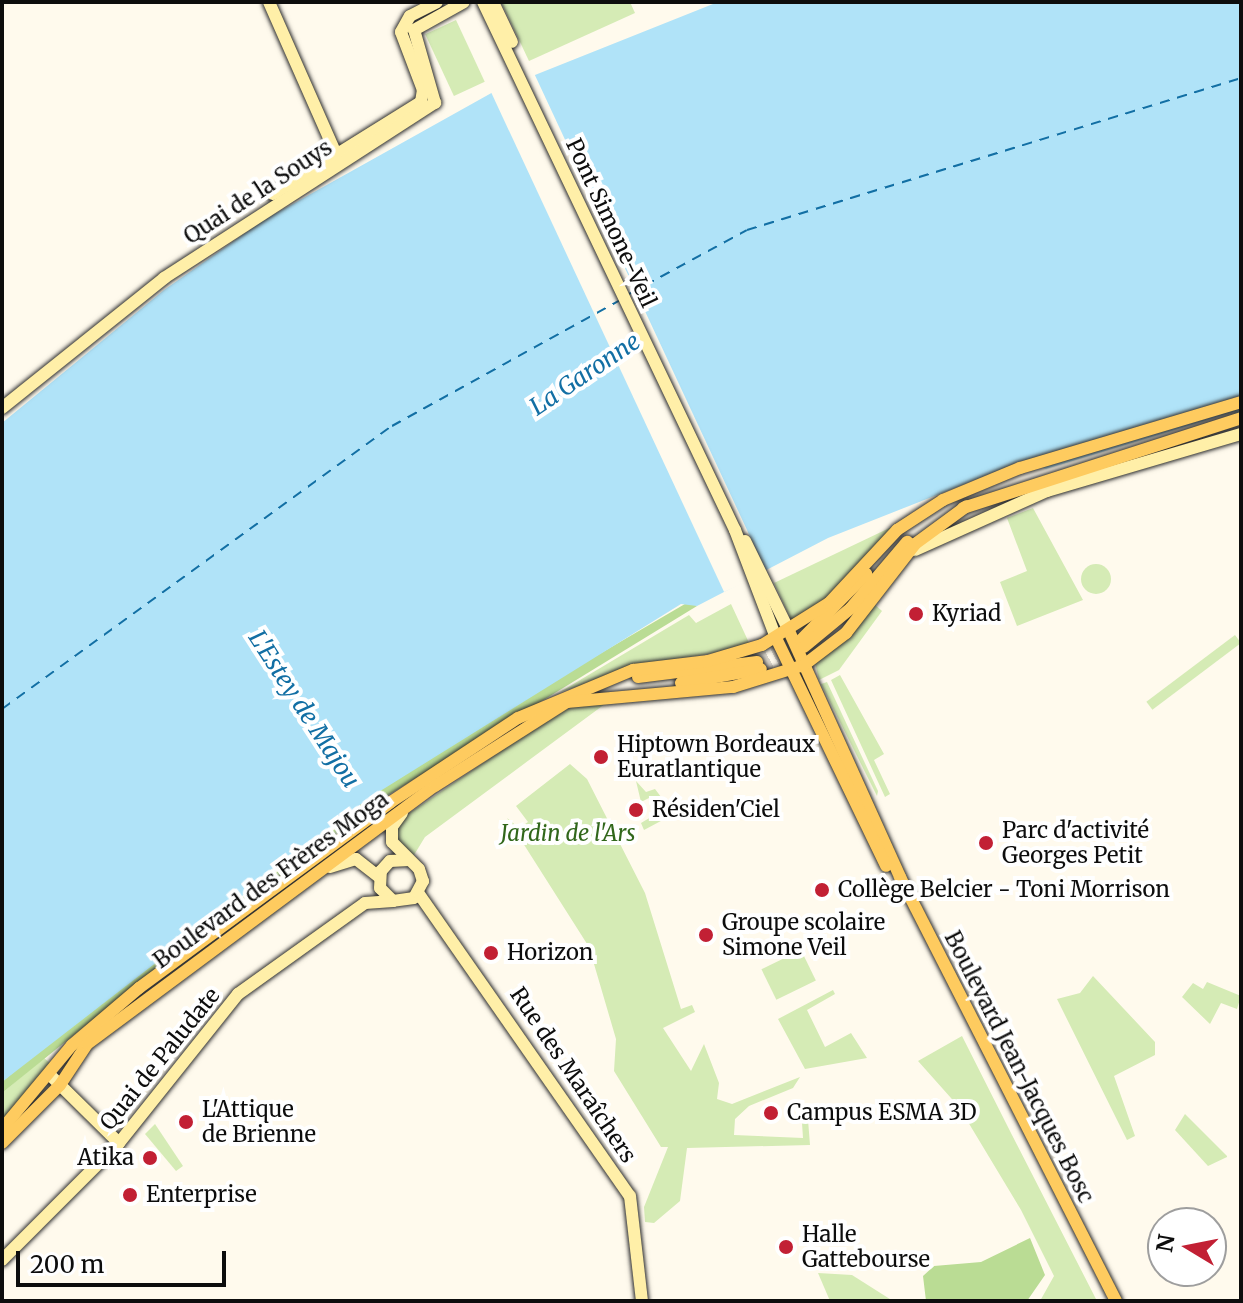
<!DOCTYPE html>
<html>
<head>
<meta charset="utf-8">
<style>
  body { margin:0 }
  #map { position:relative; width:1243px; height:1303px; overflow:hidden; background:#fffaed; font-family:Merriweather,serif }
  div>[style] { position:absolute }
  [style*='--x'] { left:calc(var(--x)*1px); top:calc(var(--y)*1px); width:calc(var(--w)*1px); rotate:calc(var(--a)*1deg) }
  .green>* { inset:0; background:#d5ebb5; transform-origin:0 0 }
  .round { border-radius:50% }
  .forest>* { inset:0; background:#badc94 }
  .water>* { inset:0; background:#b0e3f8 }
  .pier>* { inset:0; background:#fffaed; transform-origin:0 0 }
  .ferry>* { height:2px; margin-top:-1px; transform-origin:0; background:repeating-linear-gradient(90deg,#126fa4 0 10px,transparent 0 18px) }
  .primary-tunnel>* { height:12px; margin-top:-6px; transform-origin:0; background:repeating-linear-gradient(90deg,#dbd6cb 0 12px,transparent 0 18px) }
  .roads { filter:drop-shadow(0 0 2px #2f2f2f) drop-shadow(0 0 2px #2f2f2f) }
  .secondary>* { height:12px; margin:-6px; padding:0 6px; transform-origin:6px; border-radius:6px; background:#ffefa8 }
  .primary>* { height:12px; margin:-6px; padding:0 6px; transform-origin:6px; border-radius:6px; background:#fecb5f }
  .dots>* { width:22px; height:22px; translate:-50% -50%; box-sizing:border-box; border:4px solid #fff; border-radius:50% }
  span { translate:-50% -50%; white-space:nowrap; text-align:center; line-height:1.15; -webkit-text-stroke:8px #fff; paint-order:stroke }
  .street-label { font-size:22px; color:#0d0d0d }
  .poi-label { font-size:22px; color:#0d0d0d }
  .left { translate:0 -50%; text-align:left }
  .right { translate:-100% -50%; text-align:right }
  .park-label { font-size:22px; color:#31671b; font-style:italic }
  .water-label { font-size:24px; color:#126fa4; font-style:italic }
  .frame { position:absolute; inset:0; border:4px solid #0d0d0d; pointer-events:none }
  .north { position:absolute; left:1147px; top:1207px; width:80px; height:80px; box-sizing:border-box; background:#fff; border:2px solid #9e9e9e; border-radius:50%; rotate:280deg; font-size:22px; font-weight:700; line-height:32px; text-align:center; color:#0d0d0d }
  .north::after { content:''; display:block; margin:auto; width:28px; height:36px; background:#c22034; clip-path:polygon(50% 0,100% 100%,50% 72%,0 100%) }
  .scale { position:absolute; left:16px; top:1251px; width:210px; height:36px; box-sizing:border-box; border:4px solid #0d0d0d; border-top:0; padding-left:10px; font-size:24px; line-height:28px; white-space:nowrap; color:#0d0d0d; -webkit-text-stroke:6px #fff; paint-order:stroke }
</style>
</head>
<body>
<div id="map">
  <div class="green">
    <i style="clip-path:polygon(501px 2px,630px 2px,635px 13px,529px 61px)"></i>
    <i style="left:456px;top:20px;width:68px;height:34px;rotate:65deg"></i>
    <i style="clip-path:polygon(1033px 508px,1083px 600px,1017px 626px,1000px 582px,1027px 571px,1007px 518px)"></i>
    <i style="clip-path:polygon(902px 522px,832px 596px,793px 624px,774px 583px)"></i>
    <i class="round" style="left:1081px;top:564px;width:30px;height:30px"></i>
    <i style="clip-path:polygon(731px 604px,751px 647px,647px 664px,560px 692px,689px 615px,696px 623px)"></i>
    <i style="clip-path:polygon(874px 604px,882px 611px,839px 670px,819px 680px,815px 663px)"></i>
    <i style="left:1235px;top:635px;width:10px;height:111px;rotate:53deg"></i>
    <i style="clip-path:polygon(840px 675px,884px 754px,874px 760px,890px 794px,885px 797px,831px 680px)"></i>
    <i style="clip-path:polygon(827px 682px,878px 791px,877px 796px,821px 684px)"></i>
    <i style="clip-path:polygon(609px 701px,425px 837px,414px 855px,396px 841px,398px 824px,408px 814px,514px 742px,577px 703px)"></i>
    <i style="clip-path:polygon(570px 764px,587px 779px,645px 893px,681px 1009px,692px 1005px,695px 1012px,663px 1028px,691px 1071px,704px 1044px,719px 1083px,717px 1099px,732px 1104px,800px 1077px,793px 1088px,749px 1106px,735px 1119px,734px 1135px,803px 1138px,801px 1108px,807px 1107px,810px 1145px,687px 1148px,680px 1201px,654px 1223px,645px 1222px,644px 1207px,668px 1147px,661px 1147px,614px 1071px,616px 1039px,589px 947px,507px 818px,519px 828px,528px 822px,516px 806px)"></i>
    <i style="clip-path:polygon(636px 781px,646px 792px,655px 789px,674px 814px,644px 830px,641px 823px,661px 811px,653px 796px,641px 802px)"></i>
    <i style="left:801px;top:950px;width:34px;height:44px;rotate:64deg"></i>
    <i style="clip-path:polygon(1093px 976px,1155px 1042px,1155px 1055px,1114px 1076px,1135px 1136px,1127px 1140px,1057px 999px,1080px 993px)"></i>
    <i style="clip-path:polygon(1207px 982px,1241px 996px,1237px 1009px,1221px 1003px,1210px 1024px,1182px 997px,1193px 983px,1203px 989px)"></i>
    <i style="clip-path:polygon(833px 990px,835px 994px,807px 1010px,825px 1047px,851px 1033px,867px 1058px,805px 1069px,778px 1019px)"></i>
    <i style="clip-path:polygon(962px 1036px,1012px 1135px,1097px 1301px,1040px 1301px,1054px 1276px,1021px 1210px,959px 1107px,918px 1061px)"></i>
    <i style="clip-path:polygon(44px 1058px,51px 1064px,2px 1120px,2px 1093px)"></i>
    <i style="clip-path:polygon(1185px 1114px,1227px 1156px,1227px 1157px,1208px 1166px,1175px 1130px)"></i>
    <i style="clip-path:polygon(155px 1124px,183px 1166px,176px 1171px,145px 1134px)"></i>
    <i style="clip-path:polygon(818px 1273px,852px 1275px,893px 1301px,830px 1301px)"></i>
  </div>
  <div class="forest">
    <i style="clip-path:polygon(690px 601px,697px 606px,372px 805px,368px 798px,514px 704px)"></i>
    <i style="clip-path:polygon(360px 803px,367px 813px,164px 962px,2px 1093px,2px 1082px,63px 1030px,361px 810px)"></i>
    <i style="clip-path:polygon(1030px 1238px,1045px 1275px,1027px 1301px,926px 1301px,923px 1276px,934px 1266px,981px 1262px)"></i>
  </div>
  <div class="water">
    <i style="clip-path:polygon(718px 2px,1241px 2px,1241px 426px,1234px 412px,1046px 469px,1023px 461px,828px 538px,697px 606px,681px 604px,369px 798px,372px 805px,361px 804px,2px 1082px,2px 423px,164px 290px,264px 220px,495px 91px)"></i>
  </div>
  <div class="pier">
    <i style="left:533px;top:71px;width:553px;height:47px;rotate:65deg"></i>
  </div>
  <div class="ferry">
    <i style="--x:629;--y:294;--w:134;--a:-28.5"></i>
    <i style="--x:747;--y:230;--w:517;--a:-17.1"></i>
    <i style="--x:2;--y:709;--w:482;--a:-36"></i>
    <i style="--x:392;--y:426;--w:260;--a:-28.9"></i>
  </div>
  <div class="primary-tunnel">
    <i style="--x:757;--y:662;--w:38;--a:-25"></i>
    <i style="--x:761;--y:669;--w:37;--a:-24"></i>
  </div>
  <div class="roads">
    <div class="secondary">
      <i style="--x:269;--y:2;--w:166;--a:66.2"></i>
      <i style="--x:483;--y:2;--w:585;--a:64.49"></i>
      <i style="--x:735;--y:530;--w:116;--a:69.2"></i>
      <i style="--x:493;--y:2;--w:44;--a:64.6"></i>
      <i style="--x:273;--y:194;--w:174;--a:-31.9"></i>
      <i style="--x:421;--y:102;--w:12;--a:-81"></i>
      <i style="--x:423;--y:90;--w:62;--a:-110.8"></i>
      <i style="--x:401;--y:32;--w:18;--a:-61"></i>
      <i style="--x:410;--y:16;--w:30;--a:-27"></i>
      <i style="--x:2;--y:408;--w:208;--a:-38.7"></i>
      <i style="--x:164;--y:278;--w:323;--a:-32.9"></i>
      <i style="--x:435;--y:103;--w:76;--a:-106"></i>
      <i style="--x:414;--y:30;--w:57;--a:-29.2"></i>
      <i style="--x:745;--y:541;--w:100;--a:63.9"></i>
      <i style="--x:915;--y:550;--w:145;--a:-24.1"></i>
      <i style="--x:1047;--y:491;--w:202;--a:-16.4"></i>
      <i style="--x:402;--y:813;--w:17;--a:126"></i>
      <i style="--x:392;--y:827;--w:15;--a:90"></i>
      <i style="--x:392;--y:842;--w:38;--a:45"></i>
      <i style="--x:419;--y:869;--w:13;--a:72"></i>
      <i style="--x:423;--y:881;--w:19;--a:118"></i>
      <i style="--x:414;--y:898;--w:21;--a:172"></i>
      <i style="--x:393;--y:901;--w:18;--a:-135"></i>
      <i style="--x:380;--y:888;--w:17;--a:-87"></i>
      <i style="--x:381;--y:871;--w:13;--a:-48"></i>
      <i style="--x:390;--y:861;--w:19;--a:-3"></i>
      <i style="--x:330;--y:867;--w:27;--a:-17"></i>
      <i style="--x:356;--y:859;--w:29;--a:38"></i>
      <i style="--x:419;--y:894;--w:368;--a:55.1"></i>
      <i style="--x:630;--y:1196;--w:106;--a:83.5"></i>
      <i style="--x:50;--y:1075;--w:97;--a:44.6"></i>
      <i style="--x:2;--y:1260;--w:165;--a:-45"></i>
      <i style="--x:119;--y:1143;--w:191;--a:-51.4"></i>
      <i style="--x:238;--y:994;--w:156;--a:-35.6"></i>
      <i style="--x:365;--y:903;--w:28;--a:-4"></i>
    </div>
    <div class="primary">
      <i style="--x:963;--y:508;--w:292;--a:-17.9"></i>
      <i style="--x:789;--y:631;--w:270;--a:65.7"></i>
      <i style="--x:900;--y:877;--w:476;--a:63"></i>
      <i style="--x:776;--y:638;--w:253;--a:64.2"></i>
      <i style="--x:801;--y:640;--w:93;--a:-45.4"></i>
      <i style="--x:804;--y:647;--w:61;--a:-39.7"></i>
      <i style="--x:851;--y:608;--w:87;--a:-49.7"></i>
      <i style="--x:638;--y:677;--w:120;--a:-7.2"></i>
      <i style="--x:681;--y:683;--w:81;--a:-9.9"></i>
      <i style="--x:2;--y:1129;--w:109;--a:-50.2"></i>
      <i style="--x:72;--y:1045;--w:88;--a:-40.4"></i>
      <i style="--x:139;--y:988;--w:313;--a:-36.4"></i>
      <i style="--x:391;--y:802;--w:152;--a:-33.5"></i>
      <i style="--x:518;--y:718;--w:125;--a:-22.7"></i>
      <i style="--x:633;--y:670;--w:76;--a:-6.8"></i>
      <i style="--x:708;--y:661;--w:56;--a:-16.5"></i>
      <i style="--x:762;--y:645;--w:79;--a:-32.1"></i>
      <i style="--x:829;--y:603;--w:100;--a:-47"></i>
      <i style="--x:897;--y:530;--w:55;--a:-33.1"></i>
      <i style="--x:943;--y:500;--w:83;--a:-22.6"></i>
      <i style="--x:1020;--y:468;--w:231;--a:-16.6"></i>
      <i style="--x:2;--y:1143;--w:82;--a:-45"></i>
      <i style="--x:60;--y:1085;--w:49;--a:-56.6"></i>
      <i style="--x:87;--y:1044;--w:433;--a:-36.6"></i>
      <i style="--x:435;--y:786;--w:156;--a:-32.5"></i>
      <i style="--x:567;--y:702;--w:167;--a:-5.2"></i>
      <i style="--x:733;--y:687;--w:74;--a:-17.2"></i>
      <i style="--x:804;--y:665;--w:53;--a:-37.3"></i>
      <i style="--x:846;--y:633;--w:113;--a:-52.2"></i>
      <i style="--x:915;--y:544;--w:64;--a:-36.2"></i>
    </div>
  </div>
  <div class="dots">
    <i style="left:916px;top:614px;background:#c22034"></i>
    <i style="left:601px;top:757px;background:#c22034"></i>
    <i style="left:636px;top:810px;background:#c22034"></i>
    <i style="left:986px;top:843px;background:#c22034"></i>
    <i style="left:822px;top:890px;background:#c22034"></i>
    <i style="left:706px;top:935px;background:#c22034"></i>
    <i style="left:491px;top:953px;background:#c22034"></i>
    <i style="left:771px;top:1113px;background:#c22034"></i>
    <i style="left:186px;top:1122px;background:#c22034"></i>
    <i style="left:150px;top:1158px;background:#c22034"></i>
    <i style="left:130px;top:1195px;background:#c22034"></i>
    <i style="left:786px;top:1247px;background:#c22034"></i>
  </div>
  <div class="street-label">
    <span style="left:258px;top:192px;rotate:-33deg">Quai de la Souys</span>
    <span style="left:611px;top:223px;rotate:65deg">Pont Simone-Veil</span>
    <span style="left:271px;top:880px;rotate:-36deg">Boulevard des Frères Moga</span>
    <span style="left:160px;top:1059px;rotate:-51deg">Quai de Paludate</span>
    <span style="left:1019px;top:1067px;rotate:63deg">Boulevard Jean-Jacques Bosc</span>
    <span style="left:573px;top:1075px;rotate:56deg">Rue des Maraîchers</span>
  </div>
  <div class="poi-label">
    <span class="left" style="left:932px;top:614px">Kyriad</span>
    <span class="left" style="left:617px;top:757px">Hiptown Bordeaux<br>Euratlantique</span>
    <span class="left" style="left:652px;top:810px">Résiden'Ciel</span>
    <span class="left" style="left:1002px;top:843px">Parc d'activité<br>Georges Petit</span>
    <span class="left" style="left:838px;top:890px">Collège Belcier - Toni Morrison</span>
    <span class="left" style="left:722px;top:935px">Groupe scolaire<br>Simone Veil</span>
    <span class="left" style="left:507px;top:953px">Horizon</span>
    <span class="left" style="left:202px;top:1122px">L'Attique<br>de Brienne</span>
    <span class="left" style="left:787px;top:1113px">Campus ESMA 3D</span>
    <span class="right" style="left:134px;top:1158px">Atika</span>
    <span class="left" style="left:146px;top:1195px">Enterprise</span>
    <span class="left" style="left:802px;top:1247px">Halle<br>Gattebourse</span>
  </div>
  <div class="park-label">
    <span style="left:568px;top:834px">Jardin de l'Ars</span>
  </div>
  <div class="water-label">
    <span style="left:585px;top:374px;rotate:-34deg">La Garonne</span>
    <span style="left:304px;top:709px;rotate:57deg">L'Estey de Majou</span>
  </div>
  <div class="frame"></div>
  <div class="north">N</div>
  <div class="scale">200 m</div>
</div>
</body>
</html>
